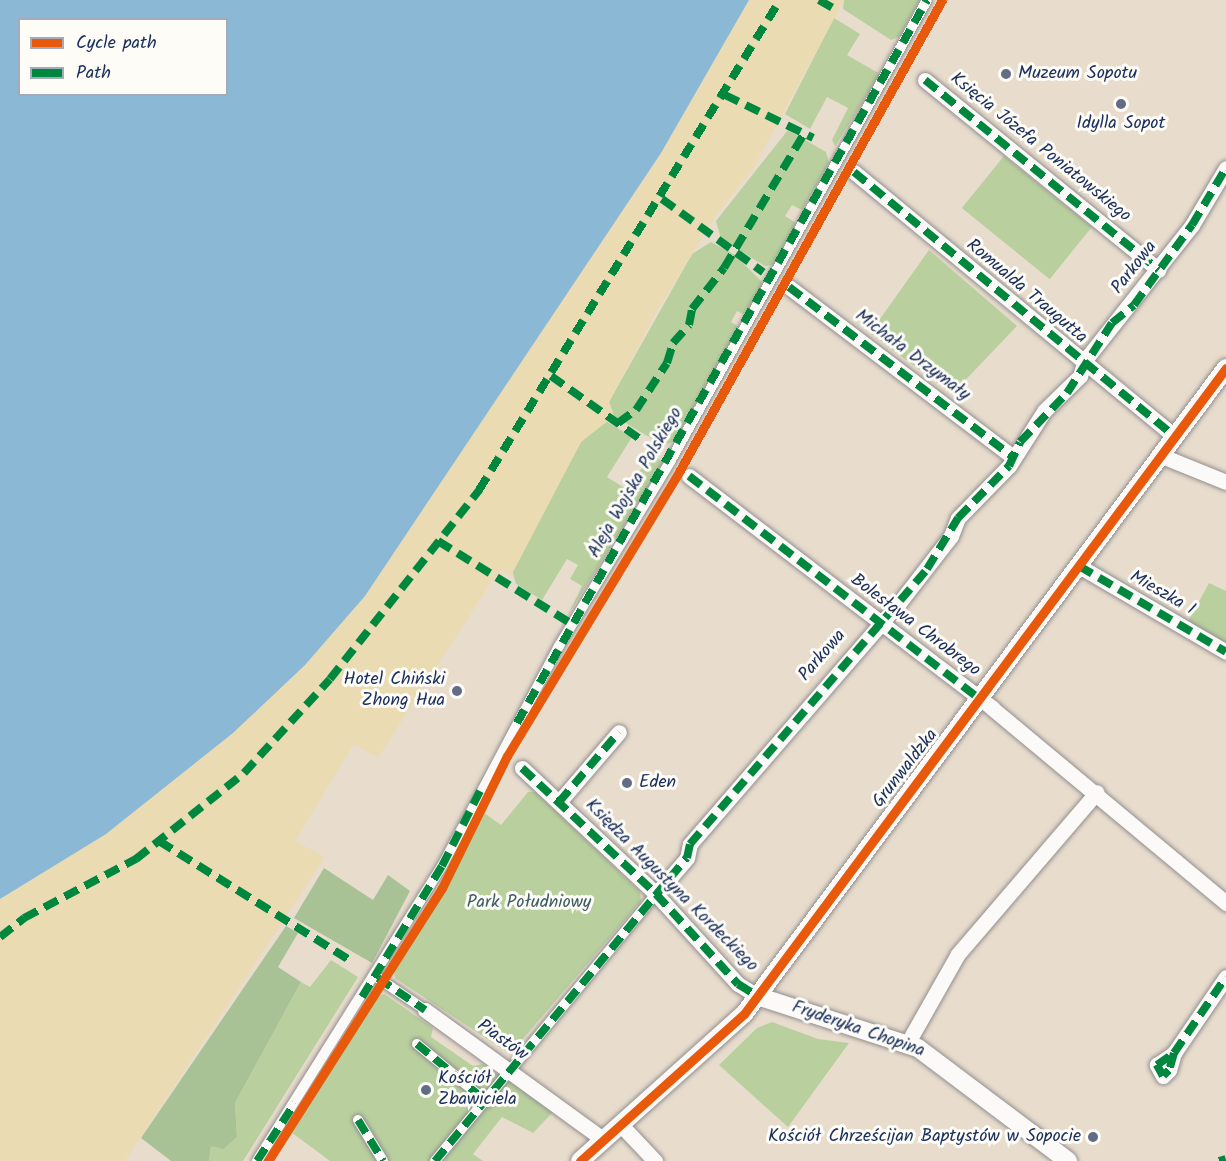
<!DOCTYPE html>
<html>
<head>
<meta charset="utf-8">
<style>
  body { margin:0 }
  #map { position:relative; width:1226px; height:1161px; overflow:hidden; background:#e8dccd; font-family:Kalam,sans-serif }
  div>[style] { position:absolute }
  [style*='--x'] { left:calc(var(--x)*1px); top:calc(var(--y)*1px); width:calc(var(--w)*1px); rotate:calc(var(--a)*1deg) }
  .green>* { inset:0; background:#b9d09e; transform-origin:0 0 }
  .forest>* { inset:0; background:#a9c295 }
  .sand>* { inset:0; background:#ebdbb3 }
  .water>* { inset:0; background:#8bb8d5 }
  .roads { filter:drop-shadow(0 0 2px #928f8f) drop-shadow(0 0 2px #928f8f) }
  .pedestrian>* { height:10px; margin:-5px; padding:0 5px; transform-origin:5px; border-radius:5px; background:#fcfaf8 }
  .minor>* { height:15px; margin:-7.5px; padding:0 7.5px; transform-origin:7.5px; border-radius:7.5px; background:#fcfaf8 }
  .tertiary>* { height:18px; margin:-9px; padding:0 9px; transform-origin:9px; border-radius:9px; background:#fcfaf8 }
  .quiet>* { height:8px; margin-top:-4px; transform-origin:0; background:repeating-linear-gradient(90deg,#00873e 0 15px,transparent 0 23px) }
  .cycleway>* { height:9px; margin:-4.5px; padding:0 4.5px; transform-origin:4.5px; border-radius:4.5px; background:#e8590c }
  .dots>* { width:16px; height:16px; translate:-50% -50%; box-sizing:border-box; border:3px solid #fdfcf7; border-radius:50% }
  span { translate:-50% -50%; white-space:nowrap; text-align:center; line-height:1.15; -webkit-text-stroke:6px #fdfcf7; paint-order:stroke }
  .poi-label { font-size:18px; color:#1b2f5e }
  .left { translate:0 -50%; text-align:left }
  .right { translate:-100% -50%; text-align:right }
  .street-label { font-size:18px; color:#1b2f5e }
  .park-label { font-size:18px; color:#3f5d66 }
  .legend { position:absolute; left:18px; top:18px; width:210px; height:78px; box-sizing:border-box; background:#fdfcf7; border:2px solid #a3aaba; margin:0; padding:8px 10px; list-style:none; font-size:18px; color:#1b2f5e }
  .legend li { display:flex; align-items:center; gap:12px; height:30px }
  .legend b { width:30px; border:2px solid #a3aaba }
</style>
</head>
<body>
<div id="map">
  <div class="green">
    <i style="clip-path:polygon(844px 0,920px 0,900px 36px,891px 40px,843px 9px)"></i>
    <i style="clip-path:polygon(834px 18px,860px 34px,847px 55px,880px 74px,835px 146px,832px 140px,848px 108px,827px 97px,810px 129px,785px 114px)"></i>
    <i style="clip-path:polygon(788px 130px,826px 152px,829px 163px,802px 210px,792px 205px,785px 216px,796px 223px,773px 265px,765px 266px,721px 239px,716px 221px)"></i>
    <i style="left:1004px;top:156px;width:113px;height:67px;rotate:39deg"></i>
    <i style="clip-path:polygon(711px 242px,735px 255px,763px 283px,745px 315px,737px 311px,731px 322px,739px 327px,674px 441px,664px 446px,614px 416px,609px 402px,692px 254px)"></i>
    <i style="clip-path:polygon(929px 250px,1017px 326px,952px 394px,870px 333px)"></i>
    <i style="clip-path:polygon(604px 420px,632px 437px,607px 477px,626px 489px,653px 454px,663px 463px,568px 615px,582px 586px,570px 579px,578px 565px,567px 559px,542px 600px,516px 584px,512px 570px,581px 442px)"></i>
    <i style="clip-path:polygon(1209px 583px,1226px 591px,1226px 643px,1188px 622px)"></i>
    <i style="clip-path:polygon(528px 792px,535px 792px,609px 862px,640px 892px,641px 901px,510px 1054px,395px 978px,393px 969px,444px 893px,478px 817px,483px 812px,501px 825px)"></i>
    <i style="clip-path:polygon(331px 960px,358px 977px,243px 1161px,209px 1161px,211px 1145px,237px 1137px,235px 1103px,301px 982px,310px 987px)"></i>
    <i style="clip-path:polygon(384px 994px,433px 1028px,431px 1037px,473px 1066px,483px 1064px,553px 1112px,533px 1133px,502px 1117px,473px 1154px,483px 1161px,330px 1161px,318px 1152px,292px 1133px,378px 996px)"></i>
    <i style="clip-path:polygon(772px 1022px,818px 1039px,849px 1043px,788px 1127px,719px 1065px,757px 1028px)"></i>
  </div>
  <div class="forest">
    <i style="clip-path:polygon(324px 868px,373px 900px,388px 875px,410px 891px,372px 963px,294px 918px)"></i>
    <i style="clip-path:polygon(286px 926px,298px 933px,278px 967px,301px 982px,235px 1103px,237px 1137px,223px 1149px,211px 1146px,209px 1161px,171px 1161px,141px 1138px)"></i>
  </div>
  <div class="sand">
    <i style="clip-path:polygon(749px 0,844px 0,753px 169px,717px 214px,656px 313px,609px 402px,614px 416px,581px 442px,511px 576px,501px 570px,490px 584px,378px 758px,354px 744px,295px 841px,325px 857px,125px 1161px,0 1161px,0 899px,106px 834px,233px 733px,305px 665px,365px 596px,661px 153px)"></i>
  </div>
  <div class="water">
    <i style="clip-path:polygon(evenodd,0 0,749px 0,661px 153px,365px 596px,305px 665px,233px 733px,106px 834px,0 899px,0 0,20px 20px,226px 20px,226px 94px,20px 94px,20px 20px)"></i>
  </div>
  <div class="roads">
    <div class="pedestrian">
      <i style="--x:375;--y:976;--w:60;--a:34.2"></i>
      <i style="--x:417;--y:1044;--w:91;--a:39.6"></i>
      <i style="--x:358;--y:1120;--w:48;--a:58.6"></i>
      <i style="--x:257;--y:1161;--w:348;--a:-57.9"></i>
      <i style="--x:442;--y:866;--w:249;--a:-62"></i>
      <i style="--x:559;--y:646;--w:217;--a:-58.9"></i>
      <i style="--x:671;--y:460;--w:526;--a:-60.9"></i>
      <i style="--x:435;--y:1161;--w:347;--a:-50.4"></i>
    </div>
    <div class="minor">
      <i style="--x:925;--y:80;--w:301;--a:39.1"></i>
      <i style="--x:854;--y:172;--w:416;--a:39.5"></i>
      <i style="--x:789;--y:287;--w:280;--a:37.2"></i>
      <i style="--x:1162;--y:456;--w:69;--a:22.1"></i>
      <i style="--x:689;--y:476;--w:382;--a:37.4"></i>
      <i style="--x:992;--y:708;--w:305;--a:39.8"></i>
      <i style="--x:1079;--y:566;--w:170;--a:30.3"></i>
      <i style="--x:522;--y:768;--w:184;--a:43.2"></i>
      <i style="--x:656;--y:894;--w:122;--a:47.7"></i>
      <i style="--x:738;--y:984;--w:22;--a:32"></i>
      <i style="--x:559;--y:802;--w:92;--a:-49.4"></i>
      <i style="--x:656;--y:894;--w:48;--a:-49.3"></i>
      <i style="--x:687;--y:858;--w:14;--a:-78"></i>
      <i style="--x:690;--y:844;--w:319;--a:-49.1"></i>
      <i style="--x:899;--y:603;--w:85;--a:-52.2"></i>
      <i style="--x:951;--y:536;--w:19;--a:-69"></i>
      <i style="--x:958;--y:518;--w:73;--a:-45.6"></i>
      <i style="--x:1009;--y:466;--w:65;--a:-57.5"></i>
      <i style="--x:1044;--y:411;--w:50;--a:-44.2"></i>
      <i style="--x:1080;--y:376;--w:17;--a:-73"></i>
      <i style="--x:1085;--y:360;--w:172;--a:-51.6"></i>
      <i style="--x:1192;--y:225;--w:66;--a:-59.2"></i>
      <i style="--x:425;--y:1010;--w:221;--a:36"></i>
      <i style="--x:907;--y:1044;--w:103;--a:-60.5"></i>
      <i style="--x:958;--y:954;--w:213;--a:-49.4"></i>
      <i style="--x:1174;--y:1053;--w:92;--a:-55.6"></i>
      <i style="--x:1174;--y:1053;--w:18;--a:106"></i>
      <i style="--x:1169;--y:1070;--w:8;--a:135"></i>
      <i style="--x:1163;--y:1076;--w:13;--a:-119"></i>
      <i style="--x:1157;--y:1065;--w:21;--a:-35"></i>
      <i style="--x:621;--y:1125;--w:50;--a:46.6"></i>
    </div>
    <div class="tertiary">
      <i style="--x:757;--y:996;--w:169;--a:17.9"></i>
      <i style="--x:918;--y:1048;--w:188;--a:37"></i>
      <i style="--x:580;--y:1161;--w:220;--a:-41.9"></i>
      <i style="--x:744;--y:1014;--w:806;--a:-53.27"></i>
    </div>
  </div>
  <div class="quiet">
    <i style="--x:819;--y:0;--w:16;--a:30"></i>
    <i style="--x:925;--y:80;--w:301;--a:39.1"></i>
    <i style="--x:725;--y:95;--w:98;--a:26"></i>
    <i style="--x:854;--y:172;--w:416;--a:39.5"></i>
    <i style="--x:662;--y:199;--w:125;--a:35.9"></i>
    <i style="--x:789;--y:287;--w:280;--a:37.2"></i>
    <i style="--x:551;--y:376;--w:109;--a:35.3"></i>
    <i style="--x:618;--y:423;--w:22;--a:-36"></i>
    <i style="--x:636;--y:410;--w:56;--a:-56.6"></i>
    <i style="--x:667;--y:363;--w:21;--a:-73"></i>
    <i style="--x:673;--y:343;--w:24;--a:-48"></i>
    <i style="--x:689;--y:325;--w:16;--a:-79"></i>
    <i style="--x:692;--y:309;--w:52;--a:-52"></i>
    <i style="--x:724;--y:268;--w:156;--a:-59.2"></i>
    <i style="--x:689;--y:476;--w:367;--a:37.5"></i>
    <i style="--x:438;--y:541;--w:158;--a:31.8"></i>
    <i style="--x:1079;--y:566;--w:170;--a:30.3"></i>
    <i style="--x:517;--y:723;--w:831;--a:-60.44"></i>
    <i style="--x:522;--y:768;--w:184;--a:43.2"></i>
    <i style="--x:656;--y:894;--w:122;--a:47.7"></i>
    <i style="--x:738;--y:984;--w:22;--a:32"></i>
    <i style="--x:559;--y:802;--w:92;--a:-49.4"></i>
    <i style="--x:159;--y:841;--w:226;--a:32"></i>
    <i style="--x:0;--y:937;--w:31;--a:-38"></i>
    <i style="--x:24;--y:918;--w:127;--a:-27.8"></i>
    <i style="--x:136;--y:859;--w:138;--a:-38.5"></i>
    <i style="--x:244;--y:773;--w:127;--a:-47.5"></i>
    <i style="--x:330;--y:679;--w:241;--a:-51.7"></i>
    <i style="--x:479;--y:490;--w:575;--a:-58.44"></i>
    <i style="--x:378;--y:978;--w:57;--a:34.2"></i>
    <i style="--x:362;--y:997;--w:153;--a:-58.6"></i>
    <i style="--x:442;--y:866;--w:86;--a:-63.1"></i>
    <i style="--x:417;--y:1044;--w:91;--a:39.6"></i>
    <i style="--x:1174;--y:1053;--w:92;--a:-55.6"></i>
    <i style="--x:1174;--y:1053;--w:18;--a:106"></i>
    <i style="--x:1169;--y:1070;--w:8;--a:135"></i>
    <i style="--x:1163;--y:1076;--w:13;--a:-119"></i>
    <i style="--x:1157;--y:1065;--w:21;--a:-35"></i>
    <i style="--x:358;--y:1120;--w:48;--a:58.6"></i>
    <i style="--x:257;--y:1161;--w:69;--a:-56.8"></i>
    <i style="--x:435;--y:1161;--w:394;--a:-50.3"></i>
    <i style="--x:687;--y:858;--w:14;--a:-78"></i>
    <i style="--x:690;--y:844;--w:363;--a:-49.2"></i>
    <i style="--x:927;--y:569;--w:60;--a:-58.7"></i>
    <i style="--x:958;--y:518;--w:73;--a:-45.6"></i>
    <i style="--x:1009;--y:466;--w:26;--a:-65"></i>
    <i style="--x:1020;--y:442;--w:68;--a:-46.2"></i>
    <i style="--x:1067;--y:393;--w:83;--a:-57.3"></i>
    <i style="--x:1112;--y:323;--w:28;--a:-39"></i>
    <i style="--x:1134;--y:305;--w:99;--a:-54.1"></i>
    <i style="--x:1192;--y:225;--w:66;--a:-59.2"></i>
    <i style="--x:1219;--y:1161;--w:7;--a:-16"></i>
  </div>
  <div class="cycleway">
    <i style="--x:268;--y:1161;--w:324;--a:-57.5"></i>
    <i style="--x:442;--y:888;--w:147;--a:-63.8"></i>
    <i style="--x:507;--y:756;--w:334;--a:-58.8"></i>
    <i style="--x:680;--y:470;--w:538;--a:-60.86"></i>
    <i style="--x:580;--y:1161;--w:220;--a:-41.9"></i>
    <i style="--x:744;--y:1014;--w:806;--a:-53.27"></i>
  </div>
  <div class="dots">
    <i style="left:1006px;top:74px;background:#636c85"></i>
    <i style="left:1121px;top:104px;background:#636c85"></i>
    <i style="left:457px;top:691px;background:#636c85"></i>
    <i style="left:627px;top:783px;background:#636c85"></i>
    <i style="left:426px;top:1090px;background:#636c85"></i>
    <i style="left:1093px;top:1137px;background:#636c85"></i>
  </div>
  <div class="poi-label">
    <span class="left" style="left:1018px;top:74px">Muzeum Sopotu</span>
    <span style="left:1121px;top:124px">Idylla Sopot</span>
    <span class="right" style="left:445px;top:691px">Hotel Chiński<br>Zhong Hua</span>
    <span class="left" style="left:639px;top:783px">Eden</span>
    <span class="left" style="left:438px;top:1090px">Kościół<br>Zbawiciela</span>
    <span class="right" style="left:1081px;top:1137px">Kościół Chrześcijan Baptystów w Sopocie</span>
  </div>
  <div class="street-label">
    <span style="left:1040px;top:148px;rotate:39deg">Księcia Józefa Poniatowskiego</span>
    <span style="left:1135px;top:268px;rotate:-52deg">Parkowa</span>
    <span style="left:1026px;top:292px;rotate:40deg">Romualda Traugutta</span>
    <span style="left:912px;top:356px;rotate:37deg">Michała Drzymały</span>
    <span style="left:636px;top:483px;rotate:-60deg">Aleja Wojska Polskiego</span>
    <span style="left:1162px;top:594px;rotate:30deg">Mieszka I</span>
    <span style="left:915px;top:626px;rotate:37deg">Bolesława Chrobrego</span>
    <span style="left:823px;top:656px;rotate:-49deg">Parkowa</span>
    <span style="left:906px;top:769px;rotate:-52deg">Grunwaldzka</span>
    <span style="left:671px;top:886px;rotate:45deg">Księdza Augustyna Kordeckiego</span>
    <span style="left:858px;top:1030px;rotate:19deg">Fryderyka Chopina</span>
    <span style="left:502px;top:1041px;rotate:35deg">Piastów</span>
  </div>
  <div class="park-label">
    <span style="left:529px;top:903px">Park Południowy</span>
  </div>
  <ul class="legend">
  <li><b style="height:8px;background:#e8590c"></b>Cycle path</li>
  <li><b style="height:8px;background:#00873e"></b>Path</li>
  </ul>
</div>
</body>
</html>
